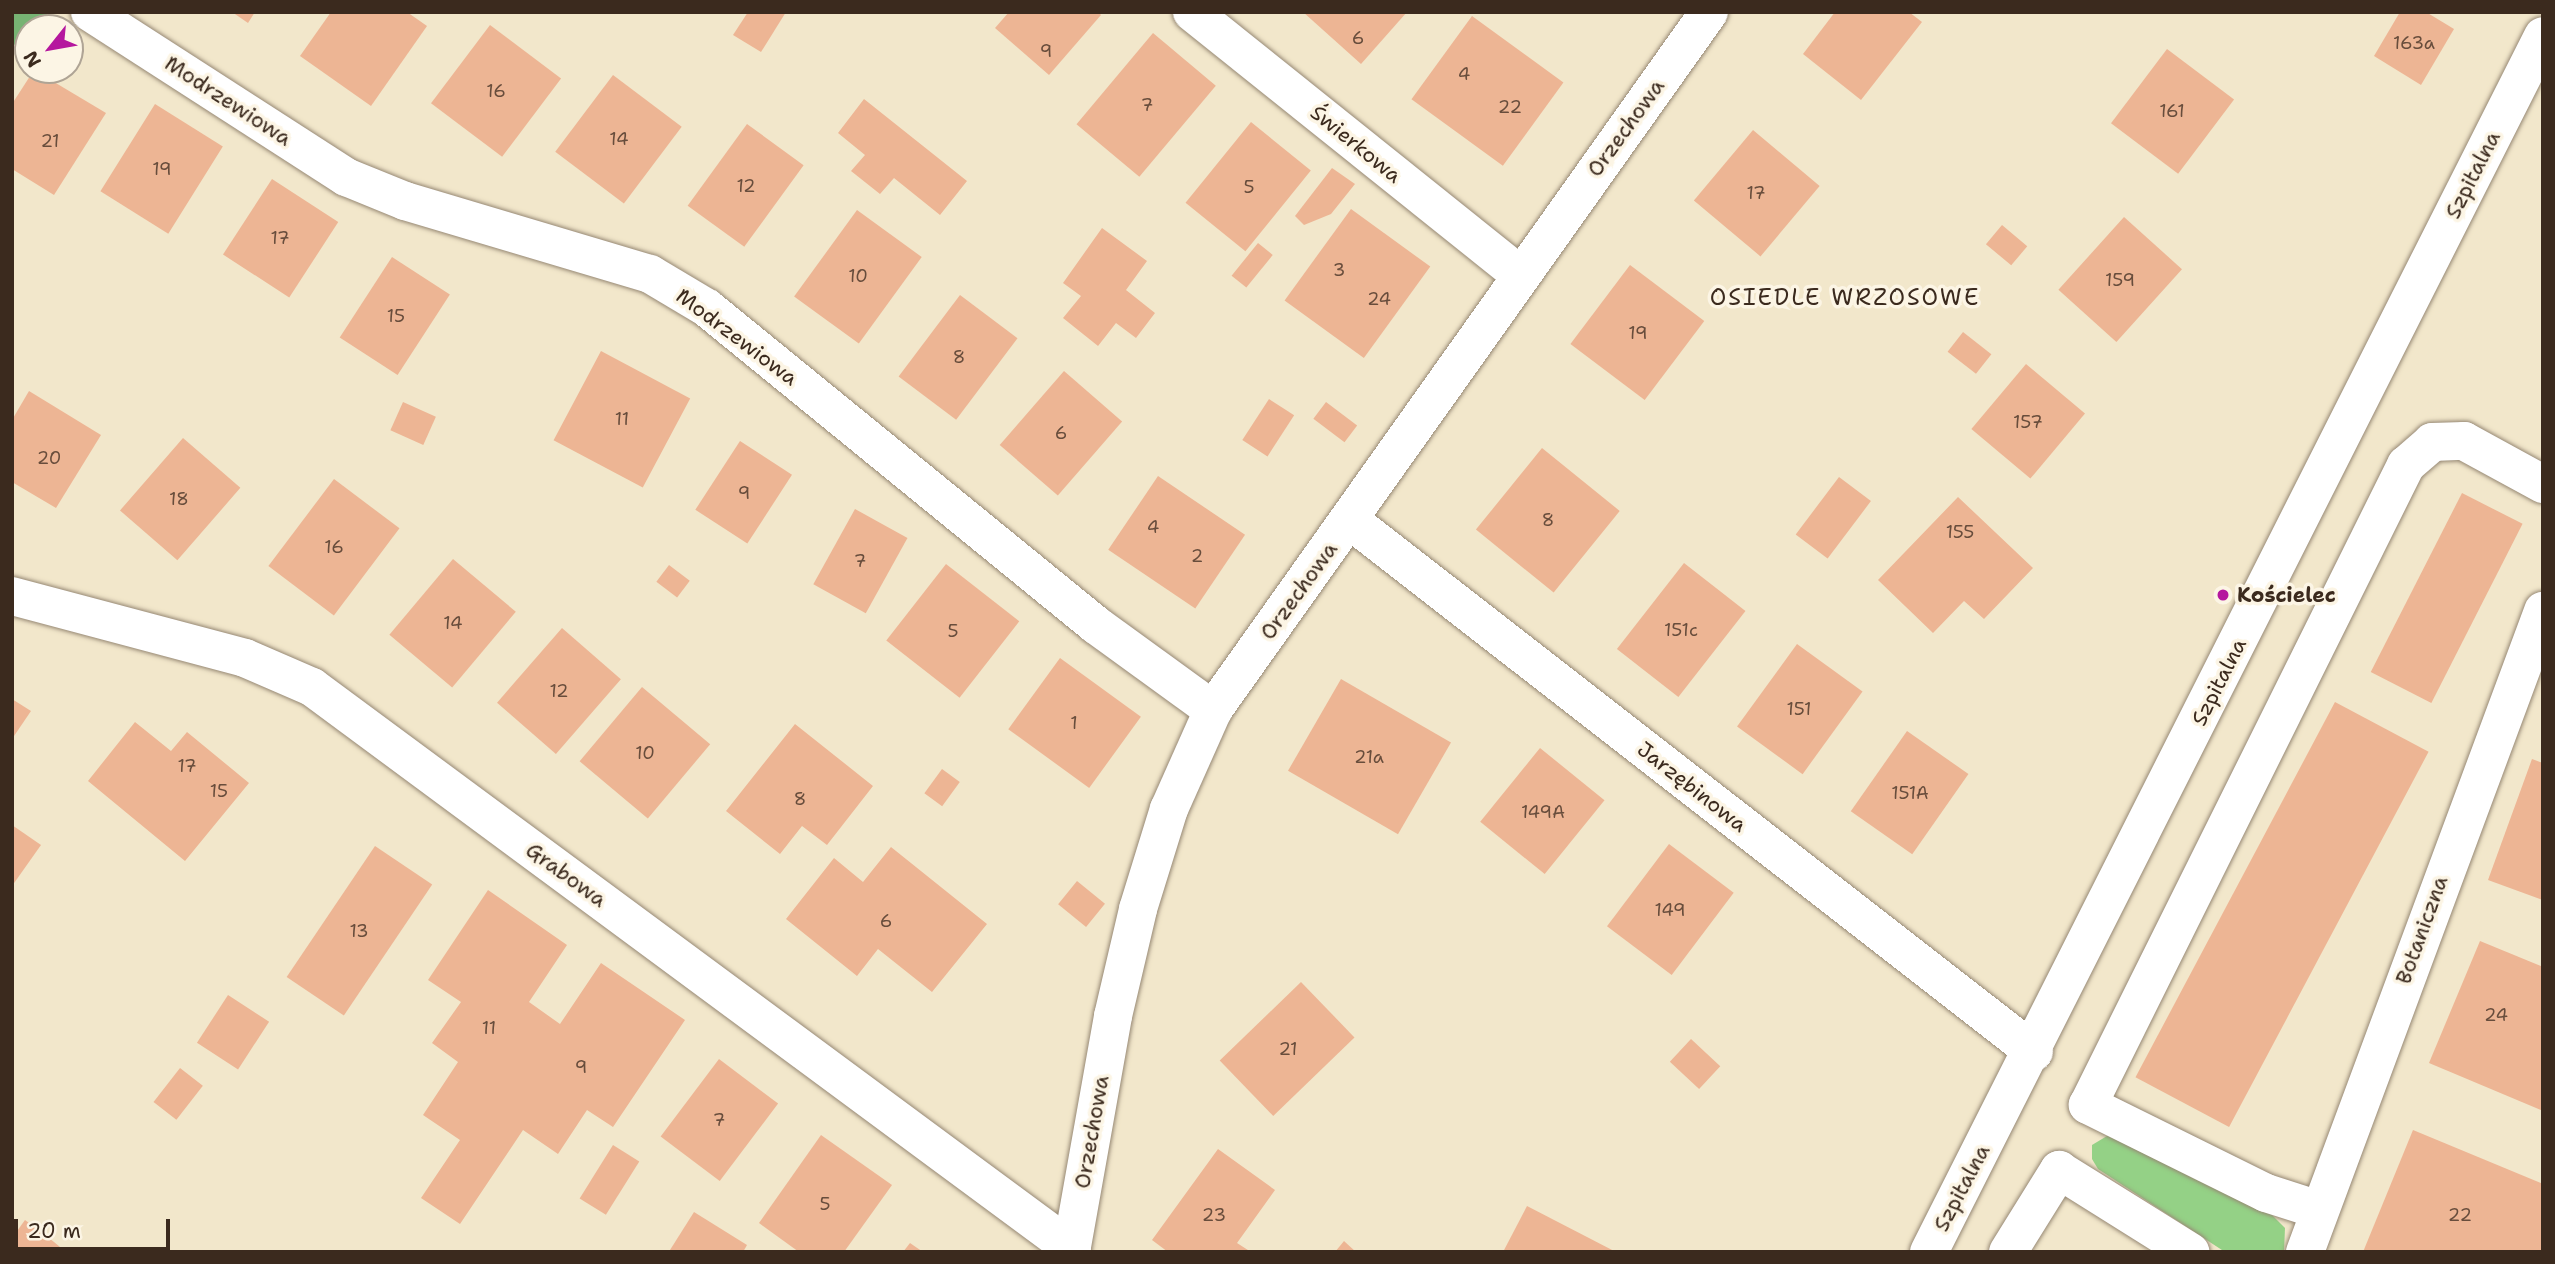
<!DOCTYPE html>
<html>
<head>
<meta charset="utf-8">
<style>
  body { margin:0 }
  #map { position:relative; width:2555px; height:1264px; overflow:hidden; background:#f2e7cb; font-family:"Shantell Sans",sans-serif }
  div>[style] { position:absolute }
  [style*='--x'] { left:calc(var(--x)*1px); top:calc(var(--y)*1px); width:calc(var(--w)*1px); rotate:calc(var(--a)*1deg) }
  .green>* { inset:0; background:#94d186 }
  .forest>* { inset:0; background:#77b373 }
  .building>* { inset:0; background:#edb594; transform-origin:0 0 }
  .roads { filter:drop-shadow(0 0 2px #968874) drop-shadow(0 0 2px #968874) }
  .minor>* { height:38px; margin:-19px; padding:0 19px; transform-origin:19px; border-radius:19px; background:#fff }
  .secondary>* { height:38px; margin:-19px; padding:0 19px; transform-origin:19px; border-radius:19px; background:#fff }
  .dots>* { width:19px; height:19px; translate:-50% -50%; box-sizing:border-box; border:4px solid #fcf5e5; border-radius:50% }
  span { translate:-50% -50%; white-space:nowrap; text-align:center; line-height:1.15; -webkit-text-stroke:7px #fcf5e5; paint-order:stroke }
  .number-label { font-size:18px; color:#684d3c }
  .number-label span { -webkit-text-stroke-width:0 }
  .street-label { font-size:21px; color:#3b2a1e }
  .poi-label { font-size:21px; color:#3b2a1e; font-weight:700 }
  .left { translate:0 -50%; text-align:left }
  .neighbourhood-label { font-size:23px; color:#3b2a1e; letter-spacing:2px }
  .frame { position:absolute; inset:0; border:14px solid #3b2a1e; pointer-events:none }
  .north { position:absolute; left:14px; top:14px; width:70px; height:70px; box-sizing:border-box; background:#fcf5e5; border:2px solid #afa495; border-radius:50%; rotate:239deg; font-size:19px; font-weight:700; line-height:28px; text-align:center; color:#3b2a1e }
  .north::after { content:''; display:block; margin:auto; width:24px; height:32px; background:#b5179e; clip-path:polygon(50% 0,100% 100%,50% 72%,0 100%) }
  .scale { position:absolute; left:14px; top:1219px; width:156px; height:32px; box-sizing:border-box; border:4px solid #3b2a1e; border-top:0; padding-left:9px; font-size:21px; line-height:24px; white-space:nowrap; color:#3b2a1e; -webkit-text-stroke:5px #fcf5e5; paint-order:stroke }
</style>
</head>
<body>
<div id="map">
  <div class="green">
    <i style="clip-path:polygon(2107px 1136px,2126px 1136px,2265px 1208px,2285px 1228px,2284px 1252px,2225px 1252px,2098px 1169px,2092px 1159px,2092px 1145px)"></i>
  </div>
  <div class="forest">
    <i style="clip-path:polygon(12px 12px,50px 12px,12px 47px)"></i>
  </div>
  <div class="building">
    <i style="clip-path:polygon(232px 12px,255px 12px,248px 23px)"></i>
    <i style="clip-path:polygon(331px 12px,407px 12px,427px 26px,371px 106px,300px 56px)"></i>
    <i style="clip-path:polygon(748px 12px,786px 12px,761px 52px,733px 35px)"></i>
    <i style="clip-path:polygon(1009px 12px,1098px 12px,1101px 15px,1049px 75px,995px 28px)"></i>
    <i style="clip-path:polygon(1303px 12px,1407px 12px,1361px 64px)"></i>
    <i style="clip-path:polygon(1835px 12px,1909px 12px,1922px 22px,1861px 100px,1803px 54px)"></i>
    <i style="clip-path:polygon(2400px 12px,2426px 12px,2454px 29px,2421px 85px,2374px 56px)"></i>
    <i style="left:1472px;top:16px;width:113px;height:103px;rotate:36deg"></i>
    <i style="left:490px;top:25px;width:89px;height:98px;rotate:37deg"></i>
    <i style="left:1153px;top:33px;width:82px;height:119px;rotate:40deg"></i>
    <i style="left:2167px;top:49px;width:84px;height:93px;rotate:37deg"></i>
    <i style="clip-path:polygon(34px 70px,106px 113px,54px 195px,12px 169px,12px 104px)"></i>
    <i style="left:613px;top:75px;width:86px;height:96px;rotate:37deg"></i>
    <i style="clip-path:polygon(864px 99px,967px 181px,940px 215px,894px 178px,880px 194px,851px 171px,865px 155px,838px 133px)"></i>
    <i style="left:155px;top:104px;width:80px;height:103px;rotate:32deg"></i>
    <i style="left:1251px;top:122px;width:77px;height:104px;rotate:39deg"></i>
    <i style="left:747px;top:124px;width:70px;height:101px;rotate:36deg"></i>
    <i style="left:1753px;top:130px;width:87px;height:92px;rotate:40deg"></i>
    <i style="clip-path:polygon(1332px 168px,1355px 184px,1331px 214px,1304px 225px,1295px 216px)"></i>
    <i style="left:272px;top:179px;width:79px;height:90px;rotate:33deg"></i>
    <i style="left:1351px;top:209px;width:98px;height:113px;rotate:36deg"></i>
    <i style="left:857px;top:210px;width:80px;height:107px;rotate:36deg"></i>
    <i style="left:2124px;top:217px;width:78px;height:98px;rotate:42deg"></i>
    <i style="left:2002px;top:225px;width:33px;height:25px;rotate:40deg"></i>
    <i style="clip-path:polygon(1102px 228px,1147px 261px,1126px 290px,1155px 313px,1136px 338px,1116px 323px,1098px 346px,1063px 318px,1081px 296px,1063px 283px)"></i>
    <i style="left:1258px;top:243px;width:19px;height:42px;rotate:39deg"></i>
    <i style="left:392px;top:257px;width:69px;height:96px;rotate:33deg"></i>
    <i style="left:1630px;top:265px;width:93px;height:99px;rotate:37deg"></i>
    <i style="left:960px;top:295px;width:72px;height:102px;rotate:37deg"></i>
    <i style="left:1963px;top:332px;width:36px;height:25px;rotate:38deg"></i>
    <i style="left:601px;top:351px;width:101px;height:101px;rotate:28deg"></i>
    <i style="left:2026px;top:364px;width:77px;height:85px;rotate:40deg"></i>
    <i style="left:1064px;top:371px;width:77px;height:98px;rotate:41deg"></i>
    <i style="clip-path:polygon(29px 391px,101px 435px,56px 508px,12px 482px,12px 420px)"></i>
    <i style="left:1269px;top:399px;width:30px;height:49px;rotate:33deg"></i>
    <i style="left:403px;top:402px;width:36px;height:31px;rotate:24deg"></i>
    <i style="left:1326px;top:402px;width:39px;height:21px;rotate:37deg"></i>
    <i style="left:183px;top:438px;width:76px;height:96px;rotate:41deg"></i>
    <i style="left:740px;top:441px;width:62px;height:82px;rotate:33deg"></i>
    <i style="left:1542px;top:448px;width:100px;height:105px;rotate:39deg"></i>
    <i style="left:1158px;top:476px;width:105px;height:89px;rotate:34deg"></i>
    <i style="left:1839px;top:477px;width:40px;height:72px;rotate:37deg"></i>
    <i style="left:334px;top:479px;width:82px;height:109px;rotate:37deg"></i>
    <i style="left:2462px;top:493px;width:68px;height:201px;rotate:27deg"></i>
    <i style="clip-path:polygon(1958px 497px,2033px 568px,1984px 619px,1964px 601px,1933px 633px,1878px 580px)"></i>
    <i style="left:855px;top:509px;width:60px;height:86px;rotate:29deg"></i>
    <i style="left:453px;top:559px;width:82px;height:99px;rotate:40deg"></i>
    <i style="left:1684px;top:563px;width:78px;height:109px;rotate:38deg"></i>
    <i style="left:946px;top:564px;width:93px;height:97px;rotate:38deg"></i>
    <i style="left:669px;top:565px;width:26px;height:21px;rotate:37deg"></i>
    <i style="left:562px;top:628px;width:78px;height:99px;rotate:41deg"></i>
    <i style="left:1797px;top:644px;width:81px;height:102px;rotate:36deg"></i>
    <i style="left:1060px;top:658px;width:100px;height:88px;rotate:36deg"></i>
    <i style="left:1341px;top:679px;width:127px;height:106px;rotate:30deg"></i>
    <i style="left:642px;top:687px;width:89px;height:97px;rotate:40deg"></i>
    <i style="clip-path:polygon(12px 699px,31px 711px,12px 739px)"></i>
    <i style="left:2335px;top:702px;width:106px;height:425px;rotate:28deg"></i>
    <i style="clip-path:polygon(135px 722px,171px 751px,187px 732px,249px 783px,185px 861px,88px 781px)"></i>
    <i style="clip-path:polygon(795px 724px,873px 786px,827px 845px,802px 826px,780px 854px,726px 811px)"></i>
    <i style="left:1907px;top:731px;width:75px;height:98px;rotate:35deg"></i>
    <i style="left:1540px;top:748px;width:83px;height:95px;rotate:39deg"></i>
    <i style="clip-path:polygon(2532px 759px,2543px 763px,2543px 900px,2488px 880px)"></i>
    <i style="left:942px;top:769px;width:22px;height:30px;rotate:36deg"></i>
    <i style="clip-path:polygon(12px 825px,41px 845px,12px 886px)"></i>
    <i style="left:1669px;top:844px;width:81px;height:103px;rotate:37deg"></i>
    <i style="left:375px;top:846px;width:69px;height:158px;rotate:34deg"></i>
    <i style="clip-path:polygon(891px 847px,987px 924px,932px 992px,878px 949px,857px 976px,786px 919px,834px 858px,863px 882px)"></i>
    <i style="left:1077px;top:881px;width:36px;height:30px;rotate:39deg"></i>
    <i style="clip-path:polygon(488px 890px,567px 945px,529px 1002px,560px 1024px,601px 963px,685px 1020px,613px 1127px,587px 1110px,558px 1154px,523px 1130px,460px 1224px,421px 1198px,460px 1140px,423px 1115px,458px 1062px,432px 1043px,461px 1002px,428px 980px)"></i>
    <i style="clip-path:polygon(2480px 941px,2543px 967px,2543px 1111px,2429px 1063px)"></i>
    <i style="left:1301px;top:982px;width:77px;height:113px;rotate:46deg"></i>
    <i style="left:228px;top:995px;width:49px;height:57px;rotate:33deg"></i>
    <i style="left:1691px;top:1039px;width:40px;height:31px;rotate:43deg"></i>
    <i style="left:719px;top:1059px;width:74px;height:97px;rotate:37deg"></i>
    <i style="left:180px;top:1068px;width:29px;height:43px;rotate:38deg"></i>
    <i style="clip-path:polygon(2413px 1130px,2543px 1184px,2541px 1252px,2363px 1252px)"></i>
    <i style="clip-path:polygon(821px 1135px,892px 1185px,844px 1252px,799px 1252px,759px 1223px)"></i>
    <i style="left:613px;top:1145px;width:31px;height:63px;rotate:32deg"></i>
    <i style="clip-path:polygon(1218px 1149px,1275px 1190px,1237px 1243px,1251px 1252px,1168px 1252px,1152px 1240px)"></i>
    <i style="clip-path:polygon(1527px 1206px,1616px 1252px,1503px 1252px)"></i>
    <i style="clip-path:polygon(694px 1212px,747px 1245px,743px 1252px,670px 1250px)"></i>
    <i style="clip-path:polygon(25px 1220px,54px 1242px,66px 1252px,12px 1252px,12px 1238px)"></i>
    <i style="clip-path:polygon(1344px 1241px,1356px 1252px,1335px 1252px)"></i>
    <i style="clip-path:polygon(910px 1243px,923px 1252px,903px 1252px)"></i>
  </div>
  <div class="roads">
    <div class="minor">
      <i style="--x:90;--y:12;--w:305;--a:32.8"></i>
      <i style="--x:346;--y:177;--w:64;--a:22.1"></i>
      <i style="--x:405;--y:201;--w:256;--a:16.6"></i>
      <i style="--x:650;--y:274;--w:66;--a:30.8"></i>
      <i style="--x:707;--y:308;--w:502;--a:39.18"></i>
      <i style="--x:1096;--y:625;--w:145;--a:36"></i>
      <i style="--x:1192;--y:12;--w:420;--a:38.7"></i>
      <i style="--x:1351;--y:521;--w:865;--a:37.86"></i>
      <i style="--x:12;--y:596;--w:241;--a:14.9"></i>
      <i style="--x:245;--y:658;--w:73;--a:23.4"></i>
      <i style="--x:312;--y:687;--w:945;--a:36.48"></i>
      <i style="--x:2319;--y:1210;--w:56;--a:-162.2"></i>
      <i style="--x:2266;--y:1193;--w:199;--a:-153.7"></i>
      <i style="--x:2088;--y:1105;--w:715;--a:-63.58"></i>
      <i style="--x:2406;--y:465;--w:35;--a:-41"></i>
      <i style="--x:2432;--y:442;--w:32;--a:-2"></i>
      <i style="--x:2464;--y:441;--w:90;--a:28.6"></i>
      <i style="--x:1071;--y:1252;--w:240;--a:-79.9"></i>
      <i style="--x:1113;--y:1016;--w:110;--a:-76.8"></i>
      <i style="--x:1138;--y:909;--w:105;--a:-72.8"></i>
      <i style="--x:1169;--y:809;--w:108;--a:-66"></i>
      <i style="--x:1213;--y:710;--w:856;--a:-54.6"></i>
      <i style="--x:2008;--y:1252;--w:97;--a:-58.1"></i>
      <i style="--x:2059;--y:1170;--w:155;--a:32"></i>
      <i style="--x:2305;--y:1252;--w:684;--a:-69.63"></i>
    </div>
    <div class="secondary">
      <i style="--x:1929;--y:1252;--w:1362;--a:-63.21"></i>
    </div>
  </div>
  <div class="dots">
    <i style="left:2223px;top:595px;background:#b5179e"></i>
  </div>
  <div class="number-label">
    <span style="left:1358px;top:38px">6</span>
    <span style="left:2414px;top:43px">163a</span>
    <span style="left:1046px;top:51px">9</span>
    <span style="left:1464px;top:74px">4</span>
    <span style="left:496px;top:91px">16</span>
    <span style="left:1147px;top:105px">7</span>
    <span style="left:1510px;top:107px">22</span>
    <span style="left:2172px;top:111px">161</span>
    <span style="left:619px;top:139px">14</span>
    <span style="left:50px;top:141px">21</span>
    <span style="left:162px;top:169px">19</span>
    <span style="left:746px;top:186px">12</span>
    <span style="left:1249px;top:187px">5</span>
    <span style="left:1756px;top:193px">17</span>
    <span style="left:280px;top:238px">17</span>
    <span style="left:1339px;top:270px">3</span>
    <span style="left:858px;top:276px">10</span>
    <span style="left:2120px;top:280px">159</span>
    <span style="left:1379px;top:299px">24</span>
    <span style="left:396px;top:316px">15</span>
    <span style="left:1638px;top:333px">19</span>
    <span style="left:959px;top:357px">8</span>
    <span style="left:622px;top:419px">11</span>
    <span style="left:2028px;top:422px">157</span>
    <span style="left:1061px;top:433px">6</span>
    <span style="left:49px;top:458px">20</span>
    <span style="left:744px;top:493px">9</span>
    <span style="left:179px;top:499px">18</span>
    <span style="left:1548px;top:520px">8</span>
    <span style="left:1153px;top:527px">4</span>
    <span style="left:1960px;top:532px">155</span>
    <span style="left:334px;top:547px">16</span>
    <span style="left:1197px;top:556px">2</span>
    <span style="left:860px;top:561px">7</span>
    <span style="left:453px;top:623px">14</span>
    <span style="left:1681px;top:630px">151c</span>
    <span style="left:953px;top:631px">5</span>
    <span style="left:559px;top:691px">12</span>
    <span style="left:1799px;top:709px">151</span>
    <span style="left:1074px;top:723px">1</span>
    <span style="left:645px;top:753px">10</span>
    <span style="left:1369px;top:757px">21a</span>
    <span style="left:187px;top:766px">17</span>
    <span style="left:219px;top:791px">15</span>
    <span style="left:1910px;top:793px">151A</span>
    <span style="left:800px;top:799px">8</span>
    <span style="left:1543px;top:812px">149A</span>
    <span style="left:1670px;top:910px">149</span>
    <span style="left:886px;top:921px">6</span>
    <span style="left:359px;top:931px">13</span>
    <span style="left:2496px;top:1015px">24</span>
    <span style="left:489px;top:1028px">11</span>
    <span style="left:1288px;top:1049px">21</span>
    <span style="left:581px;top:1067px">9</span>
    <span style="left:719px;top:1120px">7</span>
    <span style="left:825px;top:1204px">5</span>
    <span style="left:1214px;top:1215px">23</span>
    <span style="left:2460px;top:1215px">22</span>
  </div>
  <div class="street-label">
    <span style="left:228px;top:101px;rotate:33deg">Modrzewiowa</span>
    <span style="left:1626px;top:128px;rotate:-54deg">Orzechowa</span>
    <span style="left:1356px;top:144px;rotate:39deg">Świerkowa</span>
    <span style="left:2473px;top:175px;rotate:-63deg">Szpitalna</span>
    <span style="left:737px;top:337px;rotate:37deg">Modrzewiowa</span>
    <span style="left:1299px;top:591px;rotate:-54deg">Orzechowa</span>
    <span style="left:2219px;top:682px;rotate:-63deg">Szpitalna</span>
    <span style="left:1692px;top:787px;rotate:38deg">Jarzębinowa</span>
    <span style="left:566px;top:875px;rotate:36deg">Grabowa</span>
    <span style="left:2422px;top:930px;rotate:-70deg">Botaniczna</span>
    <span style="left:1092px;top:1132px;rotate:-80deg">Orzechowa</span>
    <span style="left:1962px;top:1188px;rotate:-62deg">Szpitalna</span>
  </div>
  <div class="poi-label">
    <span class="left" style="left:2237px;top:595px">Kościelec</span>
  </div>
  <div class="neighbourhood-label">
    <span style="left:1845px;top:297px">OSIEDLE WRZOSOWE</span>
  </div>
  <div class="frame"></div>
  <div class="north">N</div>
  <div class="scale">20 m</div>
</div>
</body>
</html>
